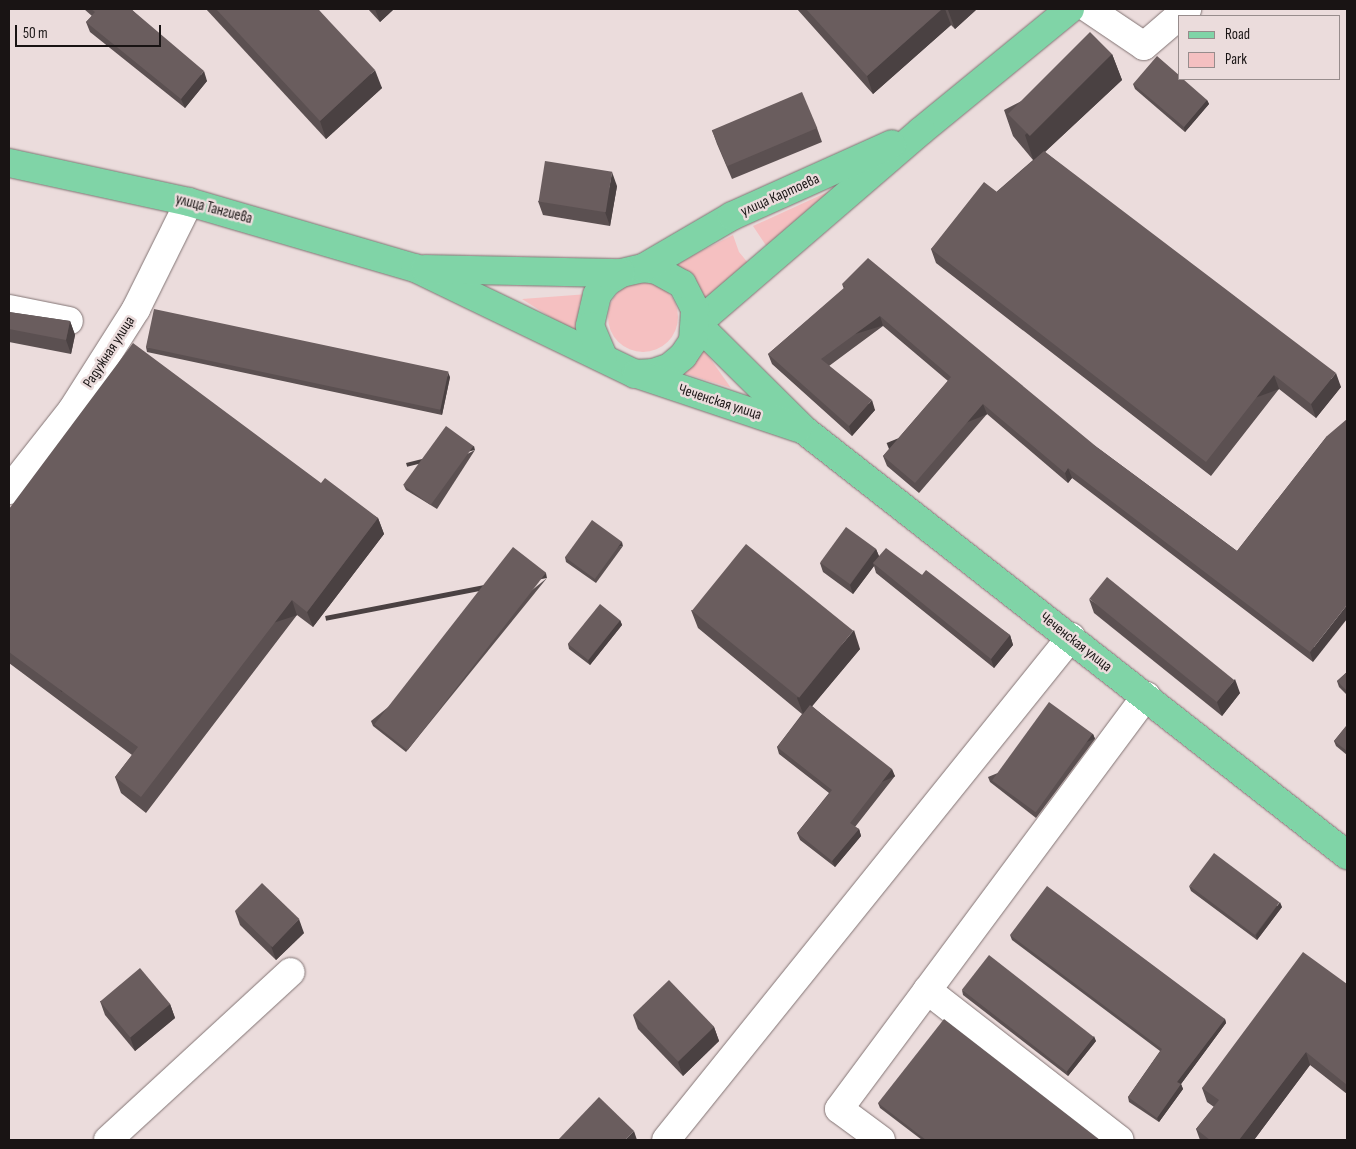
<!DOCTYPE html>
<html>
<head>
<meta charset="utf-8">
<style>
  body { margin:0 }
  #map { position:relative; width:1356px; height:1149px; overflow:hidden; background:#ebdcdc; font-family:"Sofia Sans Condensed",sans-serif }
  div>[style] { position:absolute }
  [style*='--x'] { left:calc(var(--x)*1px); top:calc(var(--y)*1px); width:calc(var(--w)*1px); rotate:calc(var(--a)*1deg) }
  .green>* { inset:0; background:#f5c0c1 }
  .round { border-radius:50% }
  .roads { filter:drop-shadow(0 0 1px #827474) drop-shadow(0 0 1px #827474) }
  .minor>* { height:28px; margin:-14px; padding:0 14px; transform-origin:14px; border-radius:14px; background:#fff }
  .major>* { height:28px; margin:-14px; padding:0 14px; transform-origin:14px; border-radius:14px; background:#80d4a7 }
  .wall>* { inset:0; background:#5b5051 }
  .shaded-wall>* { inset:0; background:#4a4142; transform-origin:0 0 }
  .building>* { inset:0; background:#6a5d5e; transform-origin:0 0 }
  span { translate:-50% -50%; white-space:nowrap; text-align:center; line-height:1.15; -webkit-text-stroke:5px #ebdcdc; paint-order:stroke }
  .street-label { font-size:15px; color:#191414 }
  .frame { position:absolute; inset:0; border:10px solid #191414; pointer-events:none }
  .legend { position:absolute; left:1178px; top:15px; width:162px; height:65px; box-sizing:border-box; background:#ebdcdc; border:1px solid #978c8c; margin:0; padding:6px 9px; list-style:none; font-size:15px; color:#191414 }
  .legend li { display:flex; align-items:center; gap:10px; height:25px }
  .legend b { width:25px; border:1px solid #978c8c }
  .scale { position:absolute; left:15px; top:25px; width:146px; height:22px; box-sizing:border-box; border:2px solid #191414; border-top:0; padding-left:6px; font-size:15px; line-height:18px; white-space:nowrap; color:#191414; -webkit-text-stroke:4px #ebdcdc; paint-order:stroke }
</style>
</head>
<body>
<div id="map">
  <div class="green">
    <i style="clip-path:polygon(856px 179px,767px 247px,753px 226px)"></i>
    <i style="clip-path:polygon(733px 235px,739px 252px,749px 264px,700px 302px,672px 266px)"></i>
    <i class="round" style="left:608px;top:282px;width:70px;height:70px"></i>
    <i style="clip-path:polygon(588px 294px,579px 305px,580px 336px,522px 299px)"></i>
    <i style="clip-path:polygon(700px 344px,731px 388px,677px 371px)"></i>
  </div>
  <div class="roads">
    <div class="minor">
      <i style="--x:1089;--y:9;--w:66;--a:33.9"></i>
      <i style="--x:1144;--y:46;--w:57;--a:-40.7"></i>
      <i style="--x:9;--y:309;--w:61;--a:11.3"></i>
      <i style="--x:9;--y:490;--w:102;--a:-51.8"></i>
      <i style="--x:72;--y:410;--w:120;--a:-57.6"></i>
      <i style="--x:136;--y:309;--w:119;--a:-63.6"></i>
      <i style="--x:927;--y:990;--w:244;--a:37.9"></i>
      <i style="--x:108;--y:1140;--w:248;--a:-42.6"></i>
      <i style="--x:666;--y:1140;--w:646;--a:-51.16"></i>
      <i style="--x:881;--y:1140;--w:52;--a:-143.6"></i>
      <i style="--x:839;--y:1109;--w:515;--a:-53.38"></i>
    </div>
    <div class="major">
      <i style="--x:1070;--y:9;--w:193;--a:140.7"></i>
      <i style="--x:921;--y:131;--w:296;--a:139.3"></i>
      <i style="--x:697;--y:324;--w:151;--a:44.7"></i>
      <i style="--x:804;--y:430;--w:690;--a:38.05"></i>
      <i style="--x:9;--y:163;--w:184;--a:12.2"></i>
      <i style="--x:189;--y:202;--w:235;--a:16.3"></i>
      <i style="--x:415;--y:268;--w:244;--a:25.7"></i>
      <i style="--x:635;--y:374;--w:18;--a:-3"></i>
      <i style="--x:653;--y:373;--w:18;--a:-19"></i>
      <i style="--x:670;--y:367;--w:17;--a:-40"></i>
      <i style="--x:683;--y:356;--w:18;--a:-56"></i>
      <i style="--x:693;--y:341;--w:32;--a:-86"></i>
      <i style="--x:695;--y:309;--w:28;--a:-117"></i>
      <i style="--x:682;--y:284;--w:29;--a:-151"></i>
      <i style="--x:657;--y:270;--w:14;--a:-172"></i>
      <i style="--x:643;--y:268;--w:23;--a:167"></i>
      <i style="--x:621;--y:273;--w:17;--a:147"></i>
      <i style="--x:607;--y:282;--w:16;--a:128"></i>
      <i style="--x:597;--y:295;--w:32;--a:103"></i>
      <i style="--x:590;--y:326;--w:33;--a:67"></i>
      <i style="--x:643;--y:268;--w:103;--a:-30.3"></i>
      <i style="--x:732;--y:216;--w:175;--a:-24.2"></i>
      <i style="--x:425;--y:269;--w:196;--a:1.2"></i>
      <i style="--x:637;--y:374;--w:170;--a:18.5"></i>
    </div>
  </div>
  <div class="wall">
    <i style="clip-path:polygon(84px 9px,131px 9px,207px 81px,185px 108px,90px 32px,86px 22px,92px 16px)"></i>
    <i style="clip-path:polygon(206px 9px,318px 9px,382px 88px,326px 139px)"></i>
    <i style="clip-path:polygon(368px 9px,394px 9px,380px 22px)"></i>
    <i style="clip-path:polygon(797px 9px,977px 9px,955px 29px,951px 25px,873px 94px)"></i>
    <i style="clip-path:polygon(1112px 54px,1122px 80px,1045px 152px,1341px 387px,1316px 418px,1279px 389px,1211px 476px,936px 263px,931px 249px,1033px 160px,1013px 136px,1004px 110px)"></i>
    <i style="clip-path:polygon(1133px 84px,1207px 100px,1209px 104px,1185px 132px,1135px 89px)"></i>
    <i style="clip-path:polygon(817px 128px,822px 142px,732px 179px,717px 144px,712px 130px)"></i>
    <i style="clip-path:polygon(617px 186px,610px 226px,543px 215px,538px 201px)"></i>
    <i style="clip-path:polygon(842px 284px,1098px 448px,1237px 551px,1327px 436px,1313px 662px,1072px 478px,1068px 483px,987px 414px,919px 493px,887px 466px,883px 456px,948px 381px,883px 326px,829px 366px,875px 410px,852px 436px,772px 364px,768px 354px,844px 289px)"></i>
    <i style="clip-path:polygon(9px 312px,70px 321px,75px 335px,71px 354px,9px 342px)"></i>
    <i style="clip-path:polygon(146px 347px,450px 377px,442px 415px,147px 352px)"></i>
    <i style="clip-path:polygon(475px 450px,437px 509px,406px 490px,404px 486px)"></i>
    <i style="clip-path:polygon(321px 483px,378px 518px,384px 534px,313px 627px,297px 615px,146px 813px,121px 793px,115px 777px,132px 755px,9px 663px,9px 509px)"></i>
    <i style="clip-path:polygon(623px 546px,596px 583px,566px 562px,565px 557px)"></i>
    <i style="clip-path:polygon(876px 549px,879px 556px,922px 575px,1010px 635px,1013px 645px,994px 668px,876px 573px,874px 566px,853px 594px,823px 572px,820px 563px)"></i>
    <i style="clip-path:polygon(547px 578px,406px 752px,373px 726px,371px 721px)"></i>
    <i style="clip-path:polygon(1089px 599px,1240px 693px,1222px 716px,1094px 613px)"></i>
    <i style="clip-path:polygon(691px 610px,860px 649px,812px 706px,895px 776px,855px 827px,859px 829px,861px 836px,835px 867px,800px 840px,797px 833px,829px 793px,779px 754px,777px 747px,802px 714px,698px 628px)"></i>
    <i style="clip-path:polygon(620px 620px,622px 625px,590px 665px,569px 649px,568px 644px)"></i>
    <i style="clip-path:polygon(1347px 672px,1347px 695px,1339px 687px,1337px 681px)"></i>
    <i style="clip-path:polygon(1347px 725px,1347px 755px,1336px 746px,1334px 741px)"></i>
    <i style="clip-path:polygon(1093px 734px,1095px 739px,1036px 818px,990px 782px,988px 777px)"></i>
    <i style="clip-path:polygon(1189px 886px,1282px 907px,1257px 940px,1191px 891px)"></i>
    <i style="clip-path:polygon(235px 911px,304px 933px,276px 960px,240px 925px)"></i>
    <i style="clip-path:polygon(1010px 935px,1225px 1019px,1226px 1023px,1181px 1084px,1183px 1089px,1159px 1122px,1129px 1102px,1128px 1097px,1160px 1051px,1012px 940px)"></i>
    <i style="clip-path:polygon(1347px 984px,1347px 1094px,1310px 1065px,1254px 1140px,1200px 1140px,1196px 1129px,1214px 1107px,1207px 1102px,1202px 1088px)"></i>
    <i style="clip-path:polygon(962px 990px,1096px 1041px,1068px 1076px,963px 995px)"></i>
    <i style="clip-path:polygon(100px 1001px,170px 1004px,175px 1018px,135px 1051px,105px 1015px)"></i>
    <i style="clip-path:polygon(633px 1015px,714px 1027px,719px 1041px,683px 1076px,638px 1029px)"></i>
    <i style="clip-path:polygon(878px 1103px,1100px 1140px,922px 1140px,880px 1108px)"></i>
  </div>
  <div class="shaded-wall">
    <i style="clip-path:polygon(375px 9px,394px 9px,380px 22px)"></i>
    <i style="clip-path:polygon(942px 9px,945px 9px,951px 25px,873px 94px,867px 76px)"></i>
    <i style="clip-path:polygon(950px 9px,977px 9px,955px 29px,948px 10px)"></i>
    <i style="clip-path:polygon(1112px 54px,1122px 80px,1034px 162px,1025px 135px)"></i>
    <i style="clip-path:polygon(375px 70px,382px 88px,326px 139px,320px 121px)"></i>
    <i style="clip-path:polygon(204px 71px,207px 81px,185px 108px,181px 99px)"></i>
    <i style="clip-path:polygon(1207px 100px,1209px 104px,1185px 132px,1184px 127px)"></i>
    <i style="clip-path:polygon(612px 172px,617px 186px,610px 226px,605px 212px)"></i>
    <i style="left:880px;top:316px;width:10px;height:73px;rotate:73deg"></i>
    <i style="clip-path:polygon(70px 321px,75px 335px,71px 354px,66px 340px)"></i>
    <i style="clip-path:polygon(448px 372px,450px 377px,442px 415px,440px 410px)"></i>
    <i style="clip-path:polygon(1336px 373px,1341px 387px,1316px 418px,1311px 404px)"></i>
    <i style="left:1274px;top:375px;width:15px;height:110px;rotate:70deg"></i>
    <i style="clip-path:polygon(872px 400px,875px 410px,852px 436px,849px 426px)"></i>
    <i style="left:983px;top:404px;width:11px;height:104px;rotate:68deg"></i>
    <i style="left:474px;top:446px;width:4px;height:70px;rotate:76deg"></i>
    <i style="clip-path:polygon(1068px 468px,1072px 478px,1068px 483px,1065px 473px)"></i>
    <i style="clip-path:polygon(378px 518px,384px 534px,313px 627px,307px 612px)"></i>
    <i style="left:622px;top:542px;width:4px;height:46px;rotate:76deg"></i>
    <i style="clip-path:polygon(876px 549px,880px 559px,873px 563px,874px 566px,853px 594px,850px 585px)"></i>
    <i style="left:546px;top:573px;width:5px;height:225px;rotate:79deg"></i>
    <i style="left:292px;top:600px;width:16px;height:248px;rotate:72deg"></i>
    <i style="clip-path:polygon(1347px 605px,1347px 619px,1313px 662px,1310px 652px)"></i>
    <i style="clip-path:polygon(620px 620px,622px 625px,590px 665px,588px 661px)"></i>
    <i style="clip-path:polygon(854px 630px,860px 649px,804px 716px,797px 698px)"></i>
    <i style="clip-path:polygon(1010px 635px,1013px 645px,994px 668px,991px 659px)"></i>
    <i style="clip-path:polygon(1235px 679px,1240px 693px,1222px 716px,1217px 702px)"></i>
    <i style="left:1093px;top:734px;width:5px;height:99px;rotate:68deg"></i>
    <i style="left:892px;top:769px;width:8px;height:68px;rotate:67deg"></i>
    <i style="clip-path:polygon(859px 829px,861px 836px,835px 867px,832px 861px)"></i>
    <i style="clip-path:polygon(1280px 902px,1282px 907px,1257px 940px,1256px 935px)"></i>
    <i style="clip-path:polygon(299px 919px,304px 933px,276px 960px,271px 946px)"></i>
    <i style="clip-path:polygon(170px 1004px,175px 1018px,135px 1051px,130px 1037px)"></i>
    <i style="clip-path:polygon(1225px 1019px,1226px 1023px,1181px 1084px,1183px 1089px,1159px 1122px,1157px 1118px,1177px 1082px)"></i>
    <i style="clip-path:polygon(714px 1027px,719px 1041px,683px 1076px,678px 1062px)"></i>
    <i style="clip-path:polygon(1094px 1036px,1096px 1041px,1068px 1076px,1067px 1071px)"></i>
    <i style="clip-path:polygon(1306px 1052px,1310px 1065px,1254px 1140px,1239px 1140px)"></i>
    <i style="clip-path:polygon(634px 1131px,637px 1140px,625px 1140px)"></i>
  </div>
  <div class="building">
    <i style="clip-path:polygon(91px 9px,131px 9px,204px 71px,181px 99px,86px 22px,95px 12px)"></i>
    <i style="clip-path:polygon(216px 9px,318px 9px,375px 70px,320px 121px)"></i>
    <i style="clip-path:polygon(806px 9px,942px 9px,867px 76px)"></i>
    <i style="left:1090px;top:32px;width:31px;height:116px;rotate:45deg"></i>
    <i style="clip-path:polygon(1157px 56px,1180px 76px,1180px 79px,1183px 79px,1207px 100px,1184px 127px,1133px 84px)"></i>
    <i style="left:802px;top:92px;width:39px;height:98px;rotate:67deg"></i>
    <i style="clip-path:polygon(1044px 151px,1336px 373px,1311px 404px,1274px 375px,1206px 462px,931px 249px,984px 182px,997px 192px)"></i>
    <i style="left:545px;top:161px;width:68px;height:41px;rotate:9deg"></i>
    <i style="clip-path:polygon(868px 258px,1098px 448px,1237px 551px,1327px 436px,1347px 419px,1347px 605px,1310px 652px,1068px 468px,1065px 473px,983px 404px,915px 483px,883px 456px,951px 377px,880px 316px,821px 359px,872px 400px,849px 426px,768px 354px,845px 287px,842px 284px)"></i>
    <i style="left:154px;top:309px;width:301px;height:39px;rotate:12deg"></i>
    <i style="clip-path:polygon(9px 312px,70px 321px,66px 340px,9px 329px)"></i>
    <i style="clip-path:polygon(133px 343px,321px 483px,325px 478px,378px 518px,307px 612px,292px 600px,141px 797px,115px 777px,138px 747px,9px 652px,9px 509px)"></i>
    <i style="left:446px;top:426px;width:34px;height:73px;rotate:36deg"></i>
    <i style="left:592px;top:520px;width:37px;height:46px;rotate:36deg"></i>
    <i style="left:846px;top:527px;width:37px;height:44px;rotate:36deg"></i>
    <i style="left:746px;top:544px;width:138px;height:86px;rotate:39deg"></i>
    <i style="left:513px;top:547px;width:42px;height:225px;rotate:38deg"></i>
    <i style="clip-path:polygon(886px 548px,922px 575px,926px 570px,1010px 635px,991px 659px,873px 563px)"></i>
    <i style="left:1107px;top:577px;width:164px;height:28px;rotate:39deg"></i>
    <i style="left:600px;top:604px;width:26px;height:51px;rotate:39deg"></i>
    <i style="clip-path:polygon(1347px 672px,1347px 691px,1337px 681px)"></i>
    <i style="left:1049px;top:702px;width:54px;height:97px;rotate:36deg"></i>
    <i style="clip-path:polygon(810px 705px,892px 769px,850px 823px,859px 829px,832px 861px,797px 833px,832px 790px,777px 747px)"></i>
    <i style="clip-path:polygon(1347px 725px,1347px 751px,1334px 741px)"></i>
    <i style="left:1214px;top:853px;width:82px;height:41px;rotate:37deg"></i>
    <i style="left:262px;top:883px;width:52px;height:39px;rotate:44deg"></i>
    <i style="clip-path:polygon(1047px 886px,1225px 1019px,1177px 1082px,1181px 1084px,1157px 1118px,1128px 1097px,1162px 1049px,1010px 935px)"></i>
    <i style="clip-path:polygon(1303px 952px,1347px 984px,1347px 1085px,1306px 1052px,1239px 1140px,1210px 1140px,1196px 1129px,1219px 1100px,1202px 1088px)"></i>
    <i style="left:989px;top:955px;width:133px;height:44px;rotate:38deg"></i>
    <i style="left:140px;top:968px;width:47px;height:52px;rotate:50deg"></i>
    <i style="left:669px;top:980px;width:65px;height:50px;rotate:46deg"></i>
    <i style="clip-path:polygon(944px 1019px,1100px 1140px,926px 1140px,878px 1103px)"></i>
    <i style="clip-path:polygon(599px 1097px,634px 1131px,625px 1140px,558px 1140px)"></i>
  </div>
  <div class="street-label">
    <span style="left:780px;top:195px;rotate:-24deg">улица Картоева</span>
    <span style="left:214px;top:209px;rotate:15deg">улица Тангиева</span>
    <span style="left:109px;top:352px;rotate:-57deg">Радужная улица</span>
    <span style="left:720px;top:402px;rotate:18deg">Чеченская улица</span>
    <span style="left:1076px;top:642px;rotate:38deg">Чеченская улица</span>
  </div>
  <div class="frame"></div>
  <ul class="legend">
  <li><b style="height:6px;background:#80d4a7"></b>Road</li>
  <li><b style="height:14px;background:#f5c0c1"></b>Park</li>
  </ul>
  <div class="scale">50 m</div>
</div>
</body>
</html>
